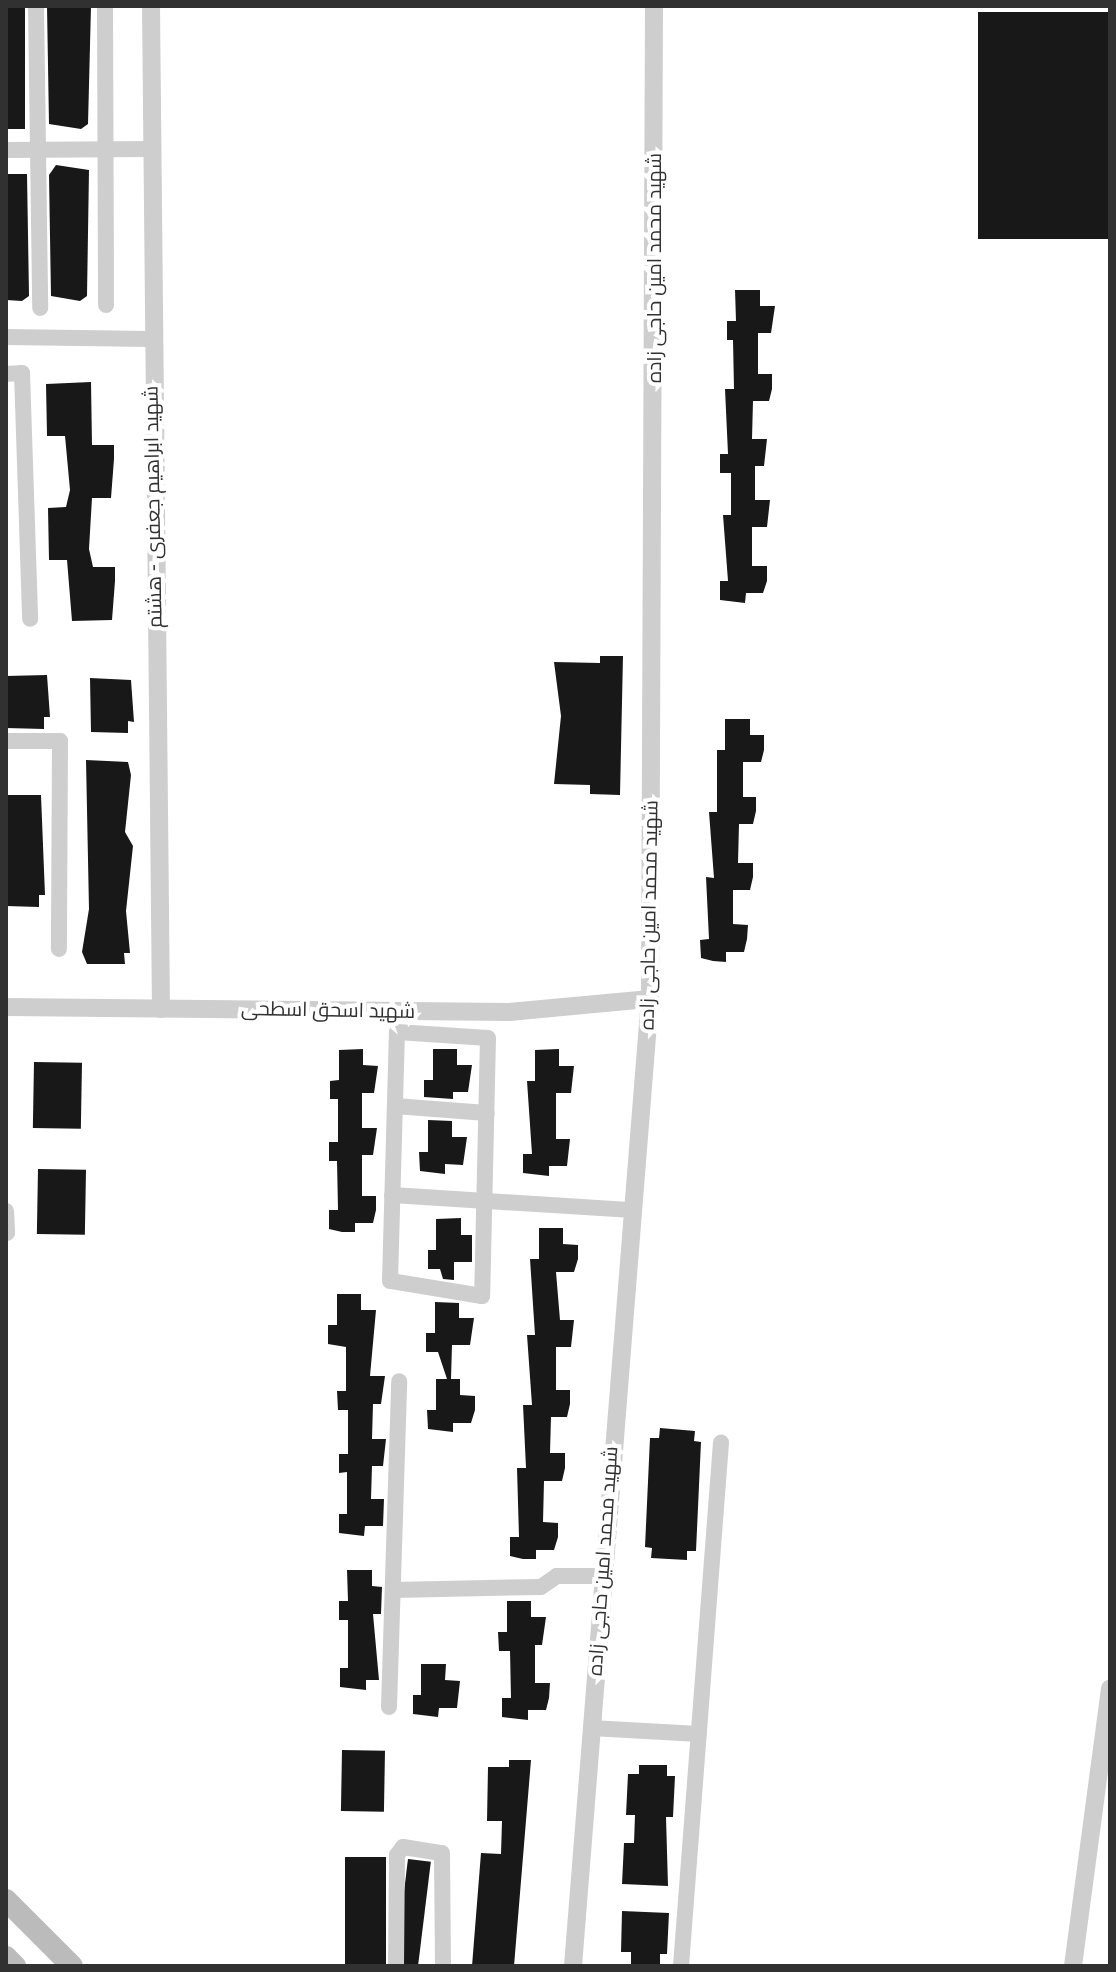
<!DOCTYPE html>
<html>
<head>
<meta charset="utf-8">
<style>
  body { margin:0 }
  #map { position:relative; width:1116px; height:1972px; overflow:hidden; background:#fff; font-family:"Fira Sans Condensed",Cairo,sans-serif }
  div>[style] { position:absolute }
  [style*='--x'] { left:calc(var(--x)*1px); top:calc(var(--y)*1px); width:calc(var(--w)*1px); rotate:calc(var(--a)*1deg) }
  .building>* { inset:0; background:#181818; transform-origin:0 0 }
  .minor>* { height:16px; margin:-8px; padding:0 8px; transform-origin:8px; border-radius:8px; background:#cecece }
  .tertiary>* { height:18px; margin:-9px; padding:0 9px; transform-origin:9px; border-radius:9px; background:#cecece }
  .secondary>* { height:22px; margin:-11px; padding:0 11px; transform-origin:11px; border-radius:11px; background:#bbb }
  span { translate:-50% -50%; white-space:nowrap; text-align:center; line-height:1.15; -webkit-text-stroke:8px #fff; paint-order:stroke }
  .street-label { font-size:20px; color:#313131 }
  .frame { position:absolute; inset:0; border:8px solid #313131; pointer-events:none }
</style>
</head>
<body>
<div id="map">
  <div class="building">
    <i style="left:6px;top:6px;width:19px;height:123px"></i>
    <i style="clip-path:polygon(47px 6px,91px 6px,88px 124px,81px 129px,49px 124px)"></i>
    <i style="left:1110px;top:12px;width:227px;height:132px;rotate:90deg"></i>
    <i style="clip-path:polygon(56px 165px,89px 170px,87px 296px,80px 301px,51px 296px,49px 175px)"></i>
    <i style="clip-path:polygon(6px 174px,27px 174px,29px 296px,22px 301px,6px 300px)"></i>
    <i style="clip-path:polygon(735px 290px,760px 290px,760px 306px,775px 306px,771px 333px,758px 333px,758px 374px,772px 374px,772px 389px,769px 401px,753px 401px,752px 439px,767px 439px,764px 466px,755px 466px,755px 500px,770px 500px,767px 527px,752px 527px,752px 566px,767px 566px,767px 581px,763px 593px,746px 593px,745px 603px,720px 600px,720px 581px,728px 581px,723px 515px,731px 515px,731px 473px,720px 473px,720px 454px,728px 454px,725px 389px,734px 389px,733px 340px,727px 340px,727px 321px,736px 321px)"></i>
    <i style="clip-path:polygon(91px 382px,92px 445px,114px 445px,114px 459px,111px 498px,92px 498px,89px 549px,93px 567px,115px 567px,115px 581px,112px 620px,72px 621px,67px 560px,49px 560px,48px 508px,66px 507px,70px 490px,65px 436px,47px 436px,46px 384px)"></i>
    <i style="clip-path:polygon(600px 656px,623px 656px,620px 795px,590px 794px,590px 785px,554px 784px,561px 716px,554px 662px,600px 663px)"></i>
    <i style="clip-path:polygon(47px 675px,50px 717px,44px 717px,44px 729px,6px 728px,6px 676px)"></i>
    <i style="clip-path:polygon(90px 678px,131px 680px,134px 722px,128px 721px,128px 733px,91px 732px)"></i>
    <i style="clip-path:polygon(725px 719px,750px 719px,750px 735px,764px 735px,764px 750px,761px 762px,743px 762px,743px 797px,756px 797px,756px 811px,753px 824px,739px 824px,738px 863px,753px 863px,753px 877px,750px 890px,733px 890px,733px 924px,748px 925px,747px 939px,744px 952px,726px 952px,726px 962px,713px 961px,701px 958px,700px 940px,709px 939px,706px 877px,714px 878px,709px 812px,717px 812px,717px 750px,725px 750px)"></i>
    <i style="clip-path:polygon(86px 760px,128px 762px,131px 775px,125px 832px,133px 846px,126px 911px,130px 953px,124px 953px,125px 964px,87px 964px,82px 952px,89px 909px)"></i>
    <i style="clip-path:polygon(6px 795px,41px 795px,45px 895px,39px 895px,39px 907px,6px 906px)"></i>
    <i style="clip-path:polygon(363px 1049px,363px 1065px,378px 1066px,374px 1093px,362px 1093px,362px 1128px,377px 1128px,373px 1155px,362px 1155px,362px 1196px,376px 1196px,376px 1210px,373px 1223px,355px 1223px,355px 1232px,342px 1232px,329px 1229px,329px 1210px,338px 1210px,337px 1161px,329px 1161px,329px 1142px,338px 1142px,338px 1099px,330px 1099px,330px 1081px,339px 1080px,339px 1050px)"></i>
    <i style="clip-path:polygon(433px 1049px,457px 1049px,457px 1065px,472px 1065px,468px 1092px,453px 1092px,453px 1099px,424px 1097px,424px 1080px,433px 1080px)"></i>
    <i style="clip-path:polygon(559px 1049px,559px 1066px,574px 1066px,571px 1093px,556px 1093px,556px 1139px,570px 1139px,567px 1166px,549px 1166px,549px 1176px,523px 1173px,523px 1154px,532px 1154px,527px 1081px,535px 1081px,535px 1050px)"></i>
    <i style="left:34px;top:1062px;width:48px;height:66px;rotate:1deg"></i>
    <i style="clip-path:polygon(428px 1120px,452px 1121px,452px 1137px,467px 1137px,463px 1165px,445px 1164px,445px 1174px,420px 1171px,419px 1152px,428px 1152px)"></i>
    <i style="left:38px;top:1169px;width:48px;height:65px;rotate:1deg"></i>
    <i style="clip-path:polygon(461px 1218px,461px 1235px,472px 1235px,472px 1262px,454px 1262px,454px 1280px,443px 1279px,440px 1269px,428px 1269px,428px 1250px,436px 1250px,436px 1219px)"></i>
    <i style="clip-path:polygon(539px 1228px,563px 1228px,563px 1244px,578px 1245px,578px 1259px,574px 1272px,556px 1272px,560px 1320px,574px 1320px,571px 1347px,556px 1347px,556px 1390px,570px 1390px,570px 1404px,567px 1417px,551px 1417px,550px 1453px,565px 1453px,565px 1468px,562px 1481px,544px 1481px,543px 1522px,558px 1523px,558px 1537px,554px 1550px,536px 1550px,536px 1559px,523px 1559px,510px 1556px,510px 1537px,519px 1537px,517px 1468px,526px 1468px,523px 1405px,532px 1405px,527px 1335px,535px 1335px,530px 1259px,539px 1259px)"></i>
    <i style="clip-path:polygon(337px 1294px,361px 1294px,361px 1310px,376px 1310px,370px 1376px,385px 1376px,381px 1404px,373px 1404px,372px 1439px,386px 1439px,383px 1466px,372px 1466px,371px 1499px,384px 1499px,383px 1526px,365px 1526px,364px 1536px,339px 1533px,339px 1514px,347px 1514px,347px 1472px,339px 1473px,339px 1454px,348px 1454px,348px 1410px,338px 1410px,337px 1391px,346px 1391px,346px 1347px,328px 1344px,328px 1325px,337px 1325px)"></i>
    <i style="clip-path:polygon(435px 1302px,459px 1303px,459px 1318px,474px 1318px,470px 1345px,452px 1345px,451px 1379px,460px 1379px,460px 1395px,475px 1396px,475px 1410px,471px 1423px,453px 1423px,453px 1432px,428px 1429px,427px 1410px,436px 1410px,436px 1379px,447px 1379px,438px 1352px,426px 1352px,426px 1333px,435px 1333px)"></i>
    <i style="clip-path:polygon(660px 1428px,695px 1431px,694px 1441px,701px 1442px,696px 1551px,687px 1551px,687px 1560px,651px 1558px,652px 1548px,645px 1547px,650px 1438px,659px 1438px)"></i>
    <i style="clip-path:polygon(347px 1570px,372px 1570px,372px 1586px,382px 1587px,381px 1614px,373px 1614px,379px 1680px,366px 1680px,366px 1690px,340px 1687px,340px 1668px,348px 1668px,348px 1620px,339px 1620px,339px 1601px,348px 1601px)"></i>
    <i style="clip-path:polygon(507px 1601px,531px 1601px,531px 1617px,546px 1617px,542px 1645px,535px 1645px,535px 1683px,550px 1683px,549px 1698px,546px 1710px,528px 1710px,528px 1720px,502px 1717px,502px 1698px,511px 1698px,510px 1651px,499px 1651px,498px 1632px,507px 1632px)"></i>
    <i style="clip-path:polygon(421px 1664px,446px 1664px,445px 1680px,460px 1681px,457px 1708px,439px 1708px,438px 1717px,413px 1714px,413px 1695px,421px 1695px)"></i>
    <i style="left:342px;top:1750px;width:43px;height:61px;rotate:1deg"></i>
    <i style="clip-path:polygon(509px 1760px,531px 1760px,514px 1966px,472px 1966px,481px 1853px,501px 1854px,502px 1821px,487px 1821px,488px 1767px,509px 1767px)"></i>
    <i style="clip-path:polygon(639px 1765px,667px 1765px,667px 1776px,675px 1776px,673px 1817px,666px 1817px,668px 1886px,622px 1884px,624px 1843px,634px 1843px,635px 1815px,626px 1815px,628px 1774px,639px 1774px)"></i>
    <i style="left:345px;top:1857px;width:41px;height:109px"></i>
    <i style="left:408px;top:1859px;width:23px;height:107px;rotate:7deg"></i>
    <i style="clip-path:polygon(622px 1911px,669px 1913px,667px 1954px,660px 1954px,660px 1965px,631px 1964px,631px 1952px,621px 1952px)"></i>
  </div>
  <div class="minor">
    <i style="--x:36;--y:6;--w:302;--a:89.2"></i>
    <i style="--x:105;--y:6;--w:299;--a:89.8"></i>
    <i style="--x:6;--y:150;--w:145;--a:-0.4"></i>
    <i style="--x:6;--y:337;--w:144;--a:0.8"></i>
    <i style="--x:6;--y:374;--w:16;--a:-4"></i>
    <i style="--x:22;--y:373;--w:246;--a:88.1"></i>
    <i style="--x:6;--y:741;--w:54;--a:0"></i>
    <i style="--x:60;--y:741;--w:208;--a:90.3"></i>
    <i style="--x:397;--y:1032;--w:91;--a:3.8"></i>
    <i style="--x:488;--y:1038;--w:258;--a:91.3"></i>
    <i style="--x:482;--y:1296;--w:93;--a:-170.7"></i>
    <i style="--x:390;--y:1281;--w:249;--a:-88.4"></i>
    <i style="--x:395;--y:1106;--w:92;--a:4.4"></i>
    <i style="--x:392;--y:1195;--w:237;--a:3.6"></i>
    <i style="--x:6;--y:1211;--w:22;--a:87"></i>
    <i style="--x:394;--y:1590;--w:147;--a:-1.2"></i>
    <i style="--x:541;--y:1587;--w:19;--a:-35"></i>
    <i style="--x:557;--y:1576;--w:44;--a:0"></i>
    <i style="--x:389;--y:1707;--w:326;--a:-88.2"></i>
    <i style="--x:591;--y:1728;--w:108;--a:3.2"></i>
    <i style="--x:396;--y:1966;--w:111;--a:-89.5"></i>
    <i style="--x:397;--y:1855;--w:10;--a:-53"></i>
    <i style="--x:403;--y:1847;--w:39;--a:9"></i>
    <i style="--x:442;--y:1853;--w:113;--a:89.5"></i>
    <i style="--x:681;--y:1966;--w:525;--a:-85.63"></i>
  </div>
  <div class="tertiary">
    <i style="--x:151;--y:6;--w:1003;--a:89.43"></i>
    <i style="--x:6;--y:1007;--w:503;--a:0.57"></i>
    <i style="--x:509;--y:1012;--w:142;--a:-5.3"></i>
    <i style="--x:573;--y:1966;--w:970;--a:-85.45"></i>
    <i style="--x:650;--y:999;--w:993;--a:-89.77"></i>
    <i style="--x:1073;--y:1966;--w:280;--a:-82.4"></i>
  </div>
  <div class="secondary">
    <i style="--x:6;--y:1900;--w:93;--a:45"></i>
    <i style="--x:6;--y:1957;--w:13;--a:45"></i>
  </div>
  <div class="street-label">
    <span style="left:654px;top:268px;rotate:-90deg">شهید محمد امین حاجی زاده</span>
    <span style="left:153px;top:507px;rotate:-91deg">شهید ابراهیم جعفری - هشتم</span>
    <span style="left:649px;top:915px;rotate:-89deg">شهید محمد امین حاجی زاده</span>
    <span style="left:328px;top:1010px;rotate:1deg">شهید اسحق اسطحی</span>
    <span style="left:603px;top:1561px;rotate:-86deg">شهید محمد امین حاجی زاده</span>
  </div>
  <div class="frame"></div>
</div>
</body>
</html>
